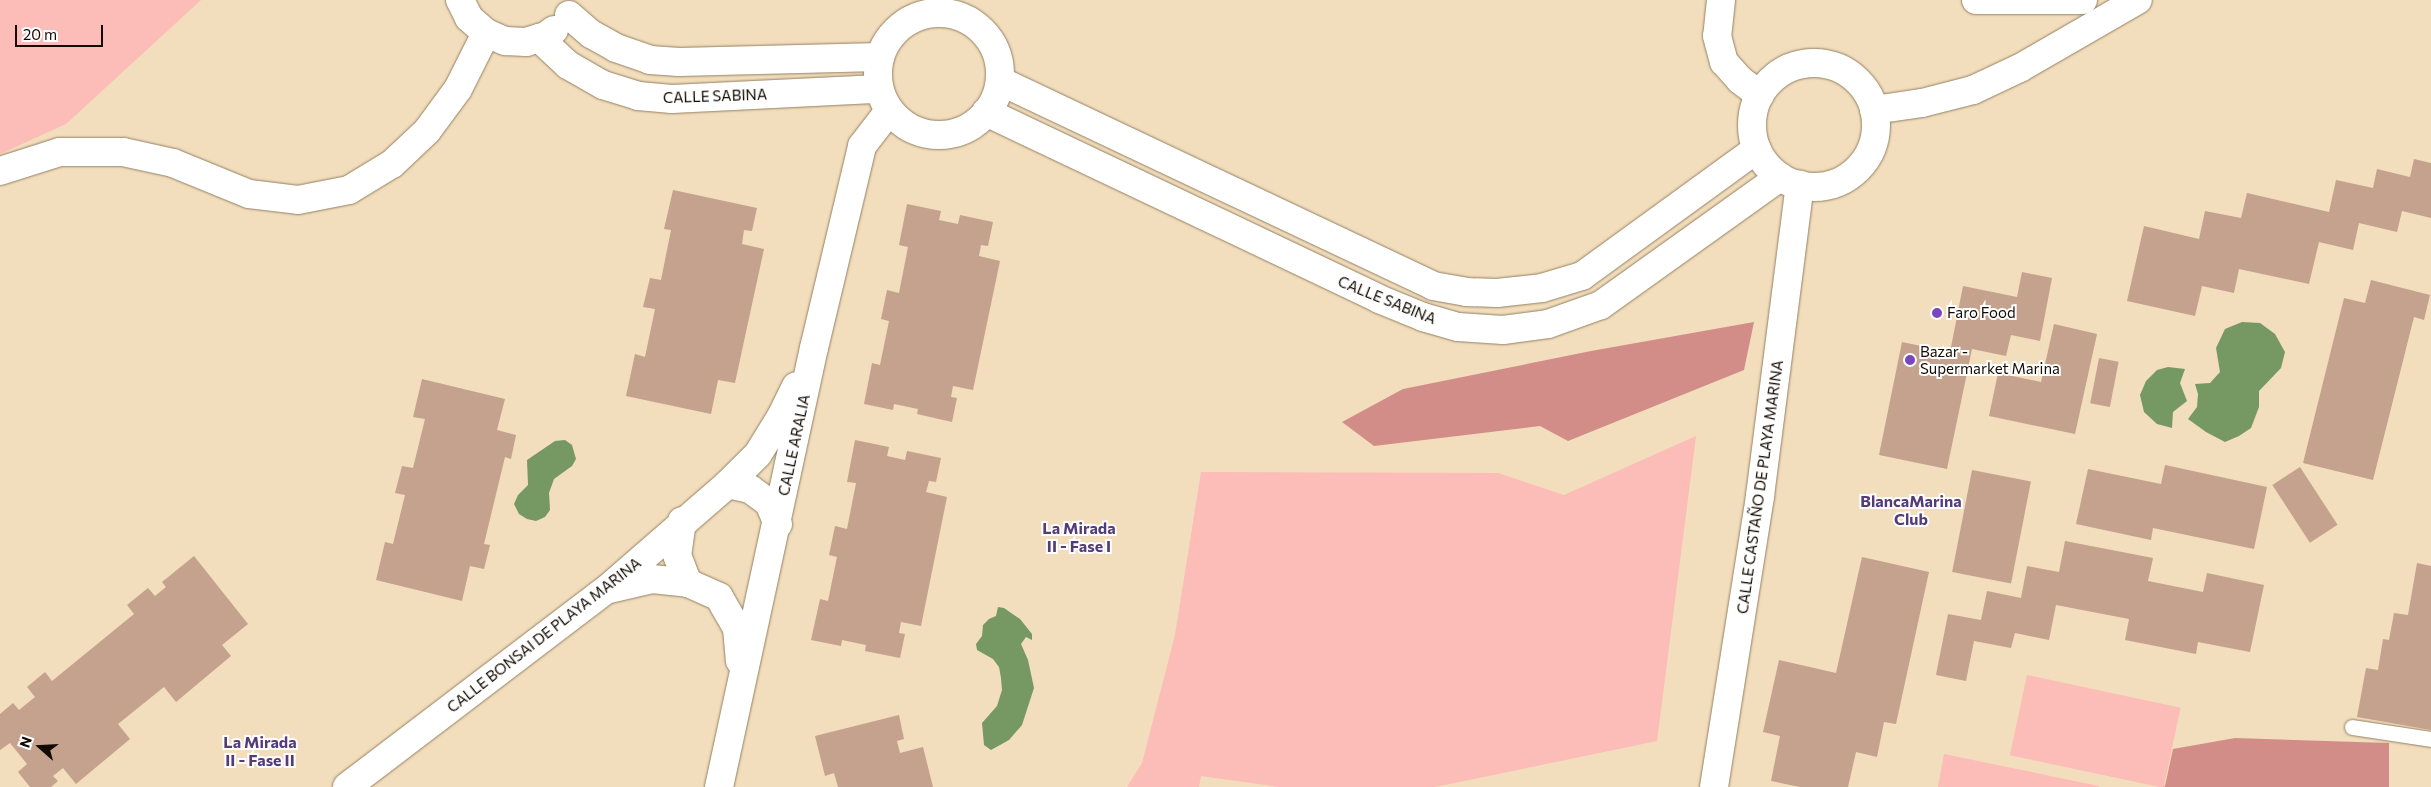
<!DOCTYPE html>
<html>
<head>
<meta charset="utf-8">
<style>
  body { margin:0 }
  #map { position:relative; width:2431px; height:787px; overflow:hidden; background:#f2ddbc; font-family:Commissioner,sans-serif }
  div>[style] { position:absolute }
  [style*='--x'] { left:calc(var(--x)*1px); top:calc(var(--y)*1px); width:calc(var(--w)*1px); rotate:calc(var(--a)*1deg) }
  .green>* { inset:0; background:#fcbcb7; transform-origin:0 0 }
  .forest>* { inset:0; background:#d28d88 }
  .water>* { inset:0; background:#769863 }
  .building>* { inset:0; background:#c4a28e; transform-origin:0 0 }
  .roads { filter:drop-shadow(0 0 1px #948163) drop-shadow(0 0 1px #948163) }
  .service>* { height:15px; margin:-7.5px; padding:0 7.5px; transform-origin:7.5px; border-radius:7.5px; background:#fff }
  .minor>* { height:28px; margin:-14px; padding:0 14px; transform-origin:14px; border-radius:14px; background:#fff }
  .minor>.ring { margin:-14px; padding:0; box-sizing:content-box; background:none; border:28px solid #fff; border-radius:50% }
  .dots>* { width:14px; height:14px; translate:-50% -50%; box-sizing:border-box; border:2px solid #fff; border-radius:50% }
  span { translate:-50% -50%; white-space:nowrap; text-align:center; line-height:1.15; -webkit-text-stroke:4px #fff; paint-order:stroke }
  .street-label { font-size:15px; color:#120b02 }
  .poi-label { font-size:15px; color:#120b02 }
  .left { translate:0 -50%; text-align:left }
  .neighbourhood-label { font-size:16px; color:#543c78; font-weight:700 }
  .north { position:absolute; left:15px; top:722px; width:50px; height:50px; -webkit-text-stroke:4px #fff; paint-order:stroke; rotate:289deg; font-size:14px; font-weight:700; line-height:20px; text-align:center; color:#120b02 }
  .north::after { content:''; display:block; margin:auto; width:18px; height:22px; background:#120b02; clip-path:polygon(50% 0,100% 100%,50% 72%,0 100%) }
  .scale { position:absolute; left:15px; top:25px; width:88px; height:22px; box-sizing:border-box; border:2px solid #120b02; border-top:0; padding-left:6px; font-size:15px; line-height:18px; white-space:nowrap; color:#120b02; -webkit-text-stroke:4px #fff; paint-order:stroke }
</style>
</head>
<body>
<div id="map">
  <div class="green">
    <i style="clip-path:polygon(0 0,201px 0,66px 124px,0 154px)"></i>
    <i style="clip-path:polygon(1696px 436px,1657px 741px,1435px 787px,1279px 787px,1201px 776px,1199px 787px,1127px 787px,1142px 763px,1175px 635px,1201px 472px,1498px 473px,1564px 495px)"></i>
    <i style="left:2027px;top:675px;width:157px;height:82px;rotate:12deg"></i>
    <i style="clip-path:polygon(1944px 754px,2099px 786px,2099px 787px,1938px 787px)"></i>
  </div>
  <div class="forest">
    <i style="clip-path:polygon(1754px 322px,1744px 370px,1568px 441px,1540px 426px,1374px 446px,1342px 422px,1403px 389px,1591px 351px)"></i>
    <i style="clip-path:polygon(2235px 738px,2389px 743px,2389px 787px,2163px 787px,2165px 786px,2173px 749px)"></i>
  </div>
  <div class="water">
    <i style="clip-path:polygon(2242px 322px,2260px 323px,2275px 334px,2285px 352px,2281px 368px,2259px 391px,2259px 407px,2251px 428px,2239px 436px,2225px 442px,2206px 432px,2188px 419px,2197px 407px,2198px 394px,2195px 384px,2210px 383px,2220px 372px,2216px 348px,2225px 329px)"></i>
    <i style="clip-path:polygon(2168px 367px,2185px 369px,2180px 383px,2187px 401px,2173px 412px,2172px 428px,2157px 424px,2144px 412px,2140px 395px,2146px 381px,2157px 370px)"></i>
    <i style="clip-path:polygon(565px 440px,572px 445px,576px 459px,572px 466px,554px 479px,549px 493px,550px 510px,545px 517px,536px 521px,527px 519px,519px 514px,514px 504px,518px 495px,528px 485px,527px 460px,555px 441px)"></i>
    <i style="clip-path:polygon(998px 607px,1004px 608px,1020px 619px,1032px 634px,1032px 640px,1026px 637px,1021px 644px,1028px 660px,1034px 688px,1022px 725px,1009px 740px,991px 750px,984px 745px,982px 723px,997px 706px,1002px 690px,1001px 678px,999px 667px,993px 659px,977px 650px,976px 644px,982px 636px,983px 625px,989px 619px,996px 616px)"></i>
  </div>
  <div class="building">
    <i style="clip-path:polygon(2414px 159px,2431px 163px,2431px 218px,2402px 211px,2397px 232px,2359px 223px,2353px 250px,2319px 242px,2309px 284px,2239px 269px,2234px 293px,2202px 286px,2195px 316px,2127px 301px,2144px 226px,2199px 239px,2205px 211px,2241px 218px,2247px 193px,2329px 212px,2336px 180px,2373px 188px,2377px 169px,2410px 177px)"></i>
    <i style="clip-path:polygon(673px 190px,757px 208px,752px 231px,744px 230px,742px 244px,764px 249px,735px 383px,718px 380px,711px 414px,626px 396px,635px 354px,645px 357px,655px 309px,643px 307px,650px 278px,661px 280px,671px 230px,664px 229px)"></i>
    <i style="clip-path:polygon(907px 204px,941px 211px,939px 220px,958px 224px,960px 215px,993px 222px,988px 246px,981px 245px,979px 256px,1000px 261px,973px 390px,953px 386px,951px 397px,957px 398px,952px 422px,917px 414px,918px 409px,894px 404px,893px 410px,864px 404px,872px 363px,880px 365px,889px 321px,881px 319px,887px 290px,899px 293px,908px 247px,899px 245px)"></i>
    <i style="clip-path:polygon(2022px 272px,2052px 278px,2040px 341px,2011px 335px,2006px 356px,1972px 349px,1947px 469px,1879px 455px,1902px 342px,1950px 352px,1963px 286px,2017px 297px)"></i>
    <i style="clip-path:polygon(2371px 280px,2430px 295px,2424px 320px,2414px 317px,2373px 480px,2303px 463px,2344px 298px,2365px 303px)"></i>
    <i style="clip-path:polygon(2054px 324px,2097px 334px,2075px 434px,1989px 416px,1998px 373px,2041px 382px)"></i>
    <i style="left:2099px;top:358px;width:20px;height:46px;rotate:11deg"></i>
    <i style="clip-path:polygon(422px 379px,505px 399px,497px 430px,516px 435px,511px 459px,505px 457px,484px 544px,490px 545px,484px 569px,470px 566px,462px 601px,376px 580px,385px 542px,393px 544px,405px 495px,395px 493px,402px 466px,413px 468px,425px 419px,413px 417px)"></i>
    <i style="clip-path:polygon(855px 440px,889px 447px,887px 456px,905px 460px,907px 451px,941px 458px,936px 482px,929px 481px,926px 492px,947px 497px,921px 626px,901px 622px,899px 633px,905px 634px,900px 658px,865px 651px,866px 645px,842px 640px,841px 646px,811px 640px,820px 599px,828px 601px,837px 557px,829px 555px,835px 526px,847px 529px,856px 483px,847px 482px)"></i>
    <i style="clip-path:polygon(2165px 465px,2267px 487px,2254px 549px,2153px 528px,2151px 540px,2076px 524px,2088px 469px,2161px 484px)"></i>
    <i style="left:2300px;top:467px;width:69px;height:33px;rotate:57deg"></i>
    <i style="left:1972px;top:470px;width:60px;height:104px;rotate:11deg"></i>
    <i style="clip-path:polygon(2065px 541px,2153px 558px,2148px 581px,2203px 592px,2207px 573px,2264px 585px,2250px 652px,2198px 642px,2196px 654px,2125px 640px,2129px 619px,2056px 605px,2049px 640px,2015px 633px,2011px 648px,1974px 641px,1966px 681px,1936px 675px,1948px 614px,1981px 620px,1987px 591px,2021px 598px,2027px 566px,2059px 572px)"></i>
    <i style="clip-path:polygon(194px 556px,248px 624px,222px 645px,231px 656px,176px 702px,164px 687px,118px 724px,130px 739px,76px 784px,63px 768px,53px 776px,58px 781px,51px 787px,30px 787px,18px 772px,27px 764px,10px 743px,0 750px,0 714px,13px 703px,19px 710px,35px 697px,27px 687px,45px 672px,52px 681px,134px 614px,127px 605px,148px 588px,155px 596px,166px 587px,162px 582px)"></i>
    <i style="clip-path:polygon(1862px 557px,1929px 572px,1896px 724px,1884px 722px,1877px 757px,1856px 752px,1848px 787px,1800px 787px,1771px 781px,1780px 736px,1763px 732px,1779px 660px,1836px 673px)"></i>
    <i style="clip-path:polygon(2417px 563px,2431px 566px,2431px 730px,2357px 717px,2366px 668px,2378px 670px,2383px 639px,2389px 640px,2394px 613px,2408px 615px)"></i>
    <i style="clip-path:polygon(899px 715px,904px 739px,897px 741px,900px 753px,923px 747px,933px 787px,838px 787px,834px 773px,825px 776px,815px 736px)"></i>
  </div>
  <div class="roads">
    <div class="service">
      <i style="--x:2352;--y:727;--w:80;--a:8.6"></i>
    </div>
    <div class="minor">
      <i style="--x:460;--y:0;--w:20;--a:63"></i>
      <i style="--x:469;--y:18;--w:23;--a:41"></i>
      <i style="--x:486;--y:33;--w:21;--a:23"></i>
      <i style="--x:505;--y:41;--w:21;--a:3"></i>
      <i style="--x:526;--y:42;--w:21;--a:-17"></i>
      <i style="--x:546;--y:36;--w:10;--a:-37"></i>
      <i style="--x:1721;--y:0;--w:36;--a:96"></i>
      <i style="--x:1717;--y:36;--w:27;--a:75"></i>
      <i style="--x:1724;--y:62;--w:24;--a:48"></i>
      <i style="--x:1740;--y:80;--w:25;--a:37"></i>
      <i style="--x:1976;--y:0;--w:107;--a:0"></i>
      <i class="ring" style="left:878px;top:13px;width:94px;height:94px"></i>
      <i style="--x:569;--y:15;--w:29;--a:41"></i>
      <i style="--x:591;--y:34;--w:29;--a:29"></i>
      <i style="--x:616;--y:48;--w:36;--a:19"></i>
      <i style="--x:650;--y:60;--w:29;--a:4"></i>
      <i style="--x:679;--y:62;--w:201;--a:-1.4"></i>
      <i style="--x:539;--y:38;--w:40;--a:43"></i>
      <i style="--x:568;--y:65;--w:40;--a:29.7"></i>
      <i style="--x:603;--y:85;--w:37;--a:17"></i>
      <i style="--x:638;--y:96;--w:34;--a:5"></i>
      <i style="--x:672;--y:99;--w:207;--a:-2.8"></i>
      <i class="ring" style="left:1752px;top:63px;width:96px;height:96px"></i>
      <i style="--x:1000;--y:81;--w:479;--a:25.3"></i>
      <i style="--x:1433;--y:286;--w:34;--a:10"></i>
      <i style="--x:1466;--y:292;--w:31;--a:2"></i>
      <i style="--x:1497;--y:293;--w:45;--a:-6.3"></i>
      <i style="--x:1542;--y:288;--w:42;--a:-16.7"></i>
      <i style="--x:1582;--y:276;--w:216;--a:-36"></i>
      <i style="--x:1874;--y:110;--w:49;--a:-8.3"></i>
      <i style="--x:1922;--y:103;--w:53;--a:-14.3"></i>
      <i style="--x:1973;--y:90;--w:52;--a:-25.1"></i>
      <i style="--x:2020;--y:68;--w:136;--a:-30"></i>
      <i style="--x:986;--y:112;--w:435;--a:25.4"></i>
      <i style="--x:1379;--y:299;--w:48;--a:22.2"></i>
      <i style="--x:1423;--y:317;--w:36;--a:16"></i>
      <i style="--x:1458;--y:327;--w:45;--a:3.8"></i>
      <i style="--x:1503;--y:330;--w:45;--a:-7.6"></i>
      <i style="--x:1548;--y:324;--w:56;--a:-19.7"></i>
      <i style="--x:1601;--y:305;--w:220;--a:-35.6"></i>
      <i style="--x:0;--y:171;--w:63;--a:-17.6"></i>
      <i style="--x:60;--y:152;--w:63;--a:0"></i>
      <i style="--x:123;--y:152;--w:51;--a:12.4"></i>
      <i style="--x:173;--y:163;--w:82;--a:22.2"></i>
      <i style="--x:249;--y:194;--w:49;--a:7"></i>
      <i style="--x:298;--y:200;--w:52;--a:-11.1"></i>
      <i style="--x:349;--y:190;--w:50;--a:-31.2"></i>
      <i style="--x:392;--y:164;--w:48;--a:-43.3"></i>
      <i style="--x:427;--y:131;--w:52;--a:-53.6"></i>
      <i style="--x:458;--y:89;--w:63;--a:-63.4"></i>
      <i style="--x:728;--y:484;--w:23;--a:13"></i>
      <i style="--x:750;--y:489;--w:24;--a:36"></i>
      <i style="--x:769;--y:503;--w:23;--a:67"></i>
      <i style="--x:682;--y:521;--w:34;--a:98"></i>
      <i style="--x:677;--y:555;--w:30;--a:69"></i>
      <i style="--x:610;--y:589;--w:43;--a:-13.4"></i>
      <i style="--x:652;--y:579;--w:36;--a:6"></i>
      <i style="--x:688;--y:583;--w:34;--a:24"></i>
      <i style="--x:719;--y:597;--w:36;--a:60"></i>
      <i style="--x:737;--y:628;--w:33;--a:85"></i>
      <i style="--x:347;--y:787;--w:325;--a:-37.3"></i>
      <i style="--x:606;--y:590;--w:162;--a:-41"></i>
      <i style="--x:728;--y:484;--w:42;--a:-45"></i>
      <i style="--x:758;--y:454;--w:46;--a:-58.4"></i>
      <i style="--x:782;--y:415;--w:32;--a:-64"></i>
      <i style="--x:719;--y:787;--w:449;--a:-77.8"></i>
      <i style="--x:814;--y:348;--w:208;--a:-76.6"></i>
      <i style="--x:862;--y:146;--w:44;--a:-52.4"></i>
      <i style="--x:1714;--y:787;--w:295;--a:-81"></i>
      <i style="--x:1760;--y:496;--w:314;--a:-82.7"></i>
    </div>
  </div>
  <div class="dots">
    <i style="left:1937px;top:313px;background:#7a46bd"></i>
    <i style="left:1910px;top:360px;background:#7a46bd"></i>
  </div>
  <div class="street-label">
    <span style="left:715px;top:96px;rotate:-2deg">CALLE SABINA</span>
    <span style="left:1387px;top:300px;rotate:22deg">CALLE SABINA</span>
    <span style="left:794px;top:445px;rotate:-78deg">CALLE ARALIA</span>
    <span style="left:1760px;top:487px;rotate:-82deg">CALLE CASTAÑO DE PLAYA MARINA</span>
    <span style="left:544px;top:635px;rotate:-38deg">CALLE BONSAI DE PLAYA MARINA</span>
  </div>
  <div class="poi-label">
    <span class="left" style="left:1947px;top:313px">Faro Food</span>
    <span class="left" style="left:1920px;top:360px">Bazar -<br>Supermarket Marina</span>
  </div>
  <div class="neighbourhood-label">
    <span style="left:1911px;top:510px">BlancaMarina<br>Club</span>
    <span style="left:1079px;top:537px">La Mirada<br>II - Fase I</span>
    <span style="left:260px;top:751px">La Mirada<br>II - Fase II</span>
  </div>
  <div class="north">N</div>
  <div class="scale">20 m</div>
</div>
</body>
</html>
